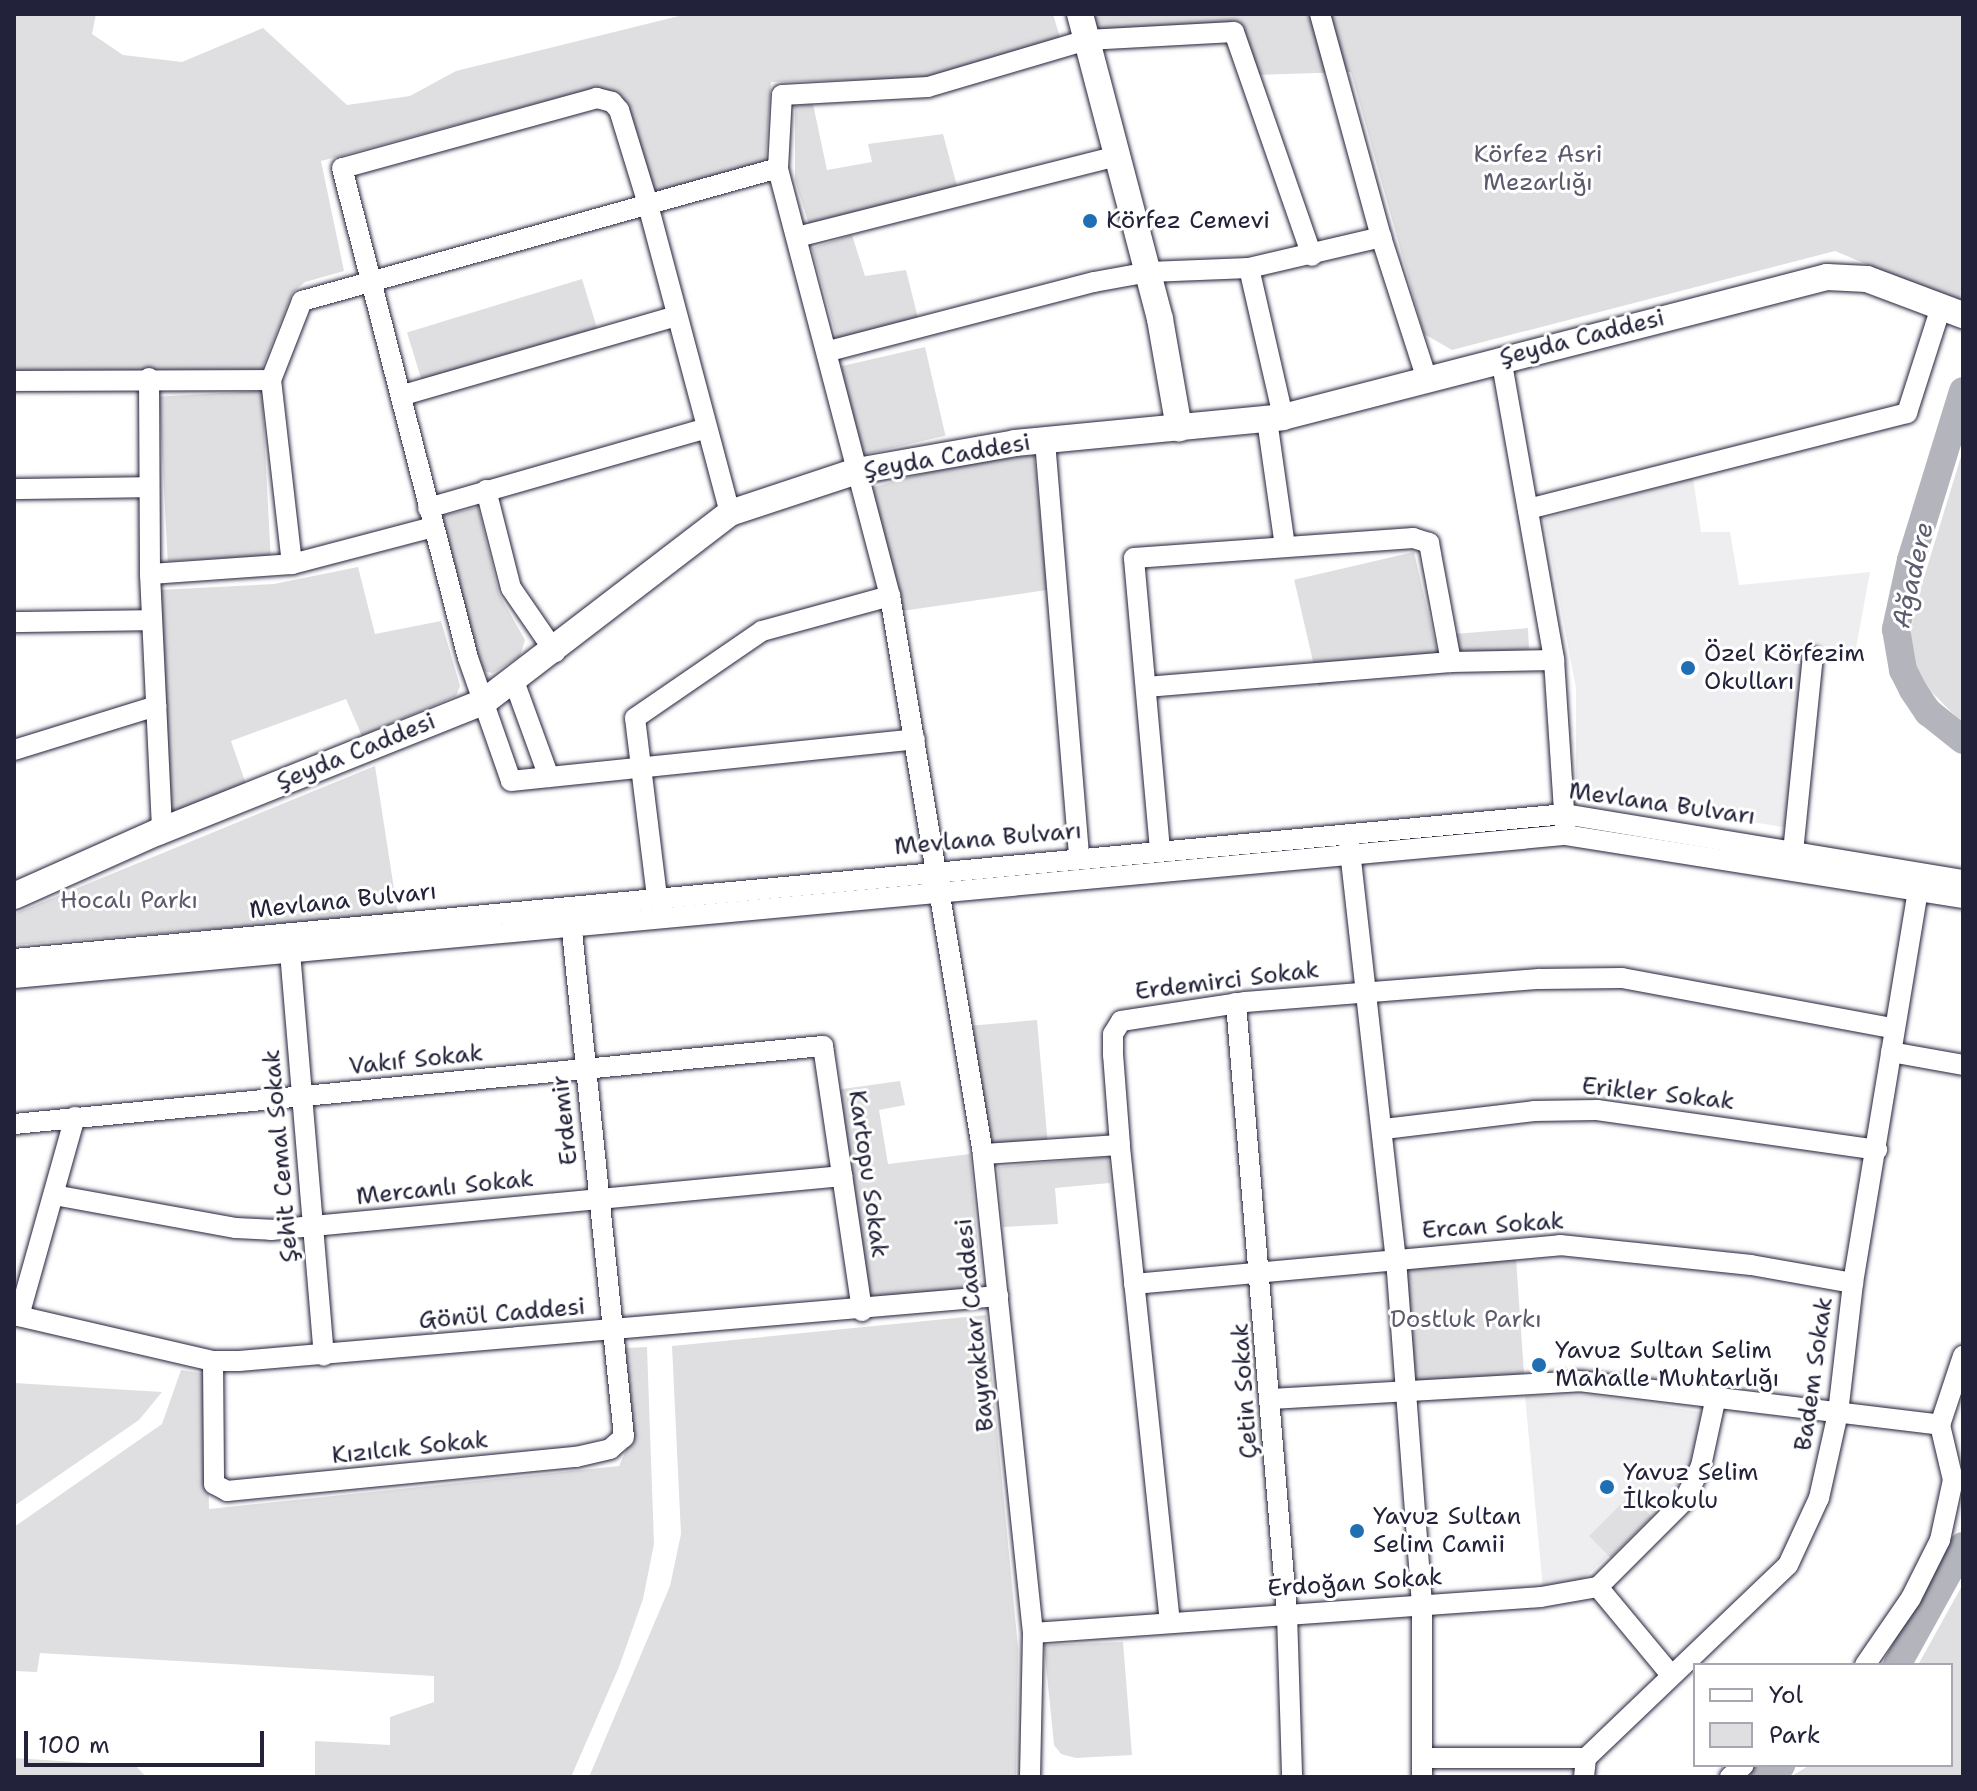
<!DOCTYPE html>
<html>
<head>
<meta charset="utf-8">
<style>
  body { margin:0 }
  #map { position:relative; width:1977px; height:1791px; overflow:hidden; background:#fff; font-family:"Shantell Sans",sans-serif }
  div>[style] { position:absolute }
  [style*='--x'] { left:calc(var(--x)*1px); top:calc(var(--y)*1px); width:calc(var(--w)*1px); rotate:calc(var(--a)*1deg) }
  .built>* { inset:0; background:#eeeef1 }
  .green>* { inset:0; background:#dfdfe2; transform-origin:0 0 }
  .river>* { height:28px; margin:-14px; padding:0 14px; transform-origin:14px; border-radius:14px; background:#b4b4bc }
  .roads { filter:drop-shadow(0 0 2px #22223b) drop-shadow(0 0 2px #22223b) }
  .minor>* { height:20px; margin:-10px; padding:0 10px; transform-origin:10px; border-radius:10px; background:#fff }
  .major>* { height:26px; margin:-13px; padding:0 13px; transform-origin:13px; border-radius:13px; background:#fff }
  .dots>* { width:22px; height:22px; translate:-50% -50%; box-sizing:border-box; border:4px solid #fff; border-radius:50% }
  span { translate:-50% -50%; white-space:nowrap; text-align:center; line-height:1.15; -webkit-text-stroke:6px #fff; paint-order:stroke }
  .park-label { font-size:24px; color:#5b5b6d }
  .poi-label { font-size:24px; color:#22223b }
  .left { translate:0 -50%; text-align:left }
  .street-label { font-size:24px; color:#22223b }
  .water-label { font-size:26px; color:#5c5c6f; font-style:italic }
  .frame { position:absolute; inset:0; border:16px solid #22223b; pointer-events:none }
  .legend { position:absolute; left:1693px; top:1663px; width:260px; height:104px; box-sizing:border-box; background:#fff; border:2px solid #a7a7b1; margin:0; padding:10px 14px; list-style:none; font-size:24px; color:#22223b }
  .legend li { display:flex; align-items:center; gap:16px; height:40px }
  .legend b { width:40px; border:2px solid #a7a7b1 }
  .scale { position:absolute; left:24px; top:1731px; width:240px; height:36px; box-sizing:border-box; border:4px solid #22223b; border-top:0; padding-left:10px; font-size:24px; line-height:28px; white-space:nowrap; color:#22223b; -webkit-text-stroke:6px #fff; paint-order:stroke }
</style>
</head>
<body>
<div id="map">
  <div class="built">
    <i style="clip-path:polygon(1693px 478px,1701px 532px,1730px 532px,1739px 585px,1870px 572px,1856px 648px,1806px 645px,1790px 828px,1586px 796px,1576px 784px,1576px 688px,1544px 519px)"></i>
    <i style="clip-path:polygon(1591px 1395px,1701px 1412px,1688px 1474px,1672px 1500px,1579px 1582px,1543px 1589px,1525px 1396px)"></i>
  </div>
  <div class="green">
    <i style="clip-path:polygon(14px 14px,96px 14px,92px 34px,123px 55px,182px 62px,263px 28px,347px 105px,410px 96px,456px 71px,687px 14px,1053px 14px,1061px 41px,932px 78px,771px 82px,765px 164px,653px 198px,622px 96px,594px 88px,321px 161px,344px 271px,305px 282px,292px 293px,262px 369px,14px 371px)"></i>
    <i style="clip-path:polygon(1091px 14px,1963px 14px,1963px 305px,1835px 251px,1452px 350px,1424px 334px,1351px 72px,1256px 75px,1239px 29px,1097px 34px)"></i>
    <i style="clip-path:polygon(813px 104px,827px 170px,872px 162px,868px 144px,943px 134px,957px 186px,809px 225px,795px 180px,795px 106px)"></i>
    <i style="clip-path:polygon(852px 235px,865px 276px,906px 270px,918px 318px,837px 339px,812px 248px)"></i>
    <i style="left:582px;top:279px;width:55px;height:183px;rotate:73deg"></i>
    <i style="left:925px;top:347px;width:91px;height:86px;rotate:77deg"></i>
    <i style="left:262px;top:391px;width:165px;height:103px;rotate:87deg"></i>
    <i style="clip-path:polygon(1963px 450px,1963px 724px,1920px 680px,1909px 647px,1914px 610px)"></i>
    <i style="clip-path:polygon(1034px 455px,1047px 590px,902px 611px,870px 488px,955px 465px)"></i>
    <i style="clip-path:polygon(478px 507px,499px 594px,525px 640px,520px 656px,493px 673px,483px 671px,475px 660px,442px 516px)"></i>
    <i style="left:1414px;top:552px;width:109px;height:123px;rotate:77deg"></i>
    <i style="clip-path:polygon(358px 567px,375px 634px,441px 621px,460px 686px,456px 696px,362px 736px,346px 699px,231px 741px,246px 784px,168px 817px,159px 590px,274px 584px)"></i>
    <i style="clip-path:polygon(1528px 628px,1529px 649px,1459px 657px,1454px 634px)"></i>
    <i style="clip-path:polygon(375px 766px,398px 915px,14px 945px,14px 914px)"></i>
    <i style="left:1037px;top:1020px;width:122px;height:64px;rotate:85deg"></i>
    <i style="clip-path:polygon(900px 1081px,905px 1105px,879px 1110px,888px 1164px,970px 1154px,981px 1282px,976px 1292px,872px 1298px,865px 1291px,835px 1090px)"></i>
    <i style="clip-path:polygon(1108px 1157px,1110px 1183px,1055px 1188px,1058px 1224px,1003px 1227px,998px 1167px)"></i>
    <i style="left:1516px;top:1259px;width:116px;height:110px;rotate:86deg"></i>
    <i style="clip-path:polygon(986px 1315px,1018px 1647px,1016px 1777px,589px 1777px,670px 1586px,681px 1534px,672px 1346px)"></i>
    <i style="clip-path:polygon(647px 1347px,654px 1544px,643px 1599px,619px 1667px,571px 1777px,315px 1777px,315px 1741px,390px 1745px,390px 1717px,434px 1702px,434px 1676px,40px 1653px,37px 1672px,14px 1671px,14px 1527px,162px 1424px,181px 1370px,206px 1374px,209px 1509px,619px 1466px,631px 1439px,624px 1348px)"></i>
    <i style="clip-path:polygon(14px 1383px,162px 1392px,139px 1420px,14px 1506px)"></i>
    <i style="left:1630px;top:1495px;width:31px;height:58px;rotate:45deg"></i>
    <i style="clip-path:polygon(1963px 1584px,1963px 1777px,1790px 1777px,1810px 1765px,1951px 1765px,1951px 1665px,1918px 1665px)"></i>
    <i style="clip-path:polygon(1123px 1642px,1132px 1755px,1076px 1758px,1061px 1754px,1054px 1745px,1044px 1645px)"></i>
    <i style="clip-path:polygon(14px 1758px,136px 1766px,146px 1777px,14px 1777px)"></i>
  </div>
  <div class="river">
    <i style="--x:1963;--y:391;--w:177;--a:107.1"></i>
    <i style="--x:1911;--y:560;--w:71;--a:102.3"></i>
    <i style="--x:1896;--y:629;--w:42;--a:80.3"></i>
    <i style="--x:1903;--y:670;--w:22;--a:63"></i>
    <i style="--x:1913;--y:690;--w:27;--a:56"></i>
    <i style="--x:1928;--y:712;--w:45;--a:38.7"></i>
    <i style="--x:1897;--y:1665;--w:136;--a:-61"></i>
    <i style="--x:1764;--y:1777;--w:21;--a:-35"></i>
  </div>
  <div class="roads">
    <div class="minor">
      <i style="--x:1320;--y:14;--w:231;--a:74.7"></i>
      <i style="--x:1381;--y:237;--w:149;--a:72.1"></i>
      <i style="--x:797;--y:237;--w:331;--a:-14.2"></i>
      <i style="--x:1249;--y:268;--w:153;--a:77.1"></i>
      <i style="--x:829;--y:351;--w:274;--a:-14.6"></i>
      <i style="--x:1094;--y:282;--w:56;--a:-10.3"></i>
      <i style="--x:1149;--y:272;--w:100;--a:-2.3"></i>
      <i style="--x:1249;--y:268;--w:136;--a:-13.2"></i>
      <i style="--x:1501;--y:358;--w:307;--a:80"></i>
      <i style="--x:1554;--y:660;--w:167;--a:86.2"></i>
      <i style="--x:149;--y:378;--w:196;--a:89.7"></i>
      <i style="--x:150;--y:574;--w:256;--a:87.3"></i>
      <i style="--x:14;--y:381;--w:257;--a:-0.2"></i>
      <i style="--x:403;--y:395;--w:285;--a:-16.1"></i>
      <i style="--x:1267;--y:420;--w:128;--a:81.9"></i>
      <i style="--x:1045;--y:441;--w:417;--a:85.3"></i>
      <i style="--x:14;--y:489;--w:135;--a:-0.8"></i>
      <i style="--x:486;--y:490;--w:101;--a:75.7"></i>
      <i style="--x:511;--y:588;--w:78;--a:55.5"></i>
      <i style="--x:428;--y:508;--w:290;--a:-16"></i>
      <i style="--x:1528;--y:509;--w:391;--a:-14.2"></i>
      <i style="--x:1907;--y:413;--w:111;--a:-72.2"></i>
      <i style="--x:730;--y:513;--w:320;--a:-104.9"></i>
      <i style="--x:648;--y:204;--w:98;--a:-107.1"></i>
      <i style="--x:619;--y:110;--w:11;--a:-131"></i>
      <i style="--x:612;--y:102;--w:16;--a:-165"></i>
      <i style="--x:597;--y:98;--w:264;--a:164.6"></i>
      <i style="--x:342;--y:168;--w:506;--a:75.58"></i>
      <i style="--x:468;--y:658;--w:130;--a:70.7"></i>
      <i style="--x:511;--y:781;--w:406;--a:-5.9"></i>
      <i style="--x:433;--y:527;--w:146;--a:165.3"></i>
      <i style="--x:292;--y:564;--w:185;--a:-96.5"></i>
      <i style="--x:271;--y:380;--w:85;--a:-68.6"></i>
      <i style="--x:302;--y:301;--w:494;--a:-15.6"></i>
      <i style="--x:150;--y:574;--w:142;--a:-4"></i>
      <i style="--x:14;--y:622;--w:138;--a:-0.8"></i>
      <i style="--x:514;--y:681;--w:102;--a:70"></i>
      <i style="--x:1146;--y:687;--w:306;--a:-4.7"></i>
      <i style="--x:1451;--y:662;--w:103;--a:-1.1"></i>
      <i style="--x:14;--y:750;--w:149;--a:-17.2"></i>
      <i style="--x:1349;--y:842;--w:420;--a:83.6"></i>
      <i style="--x:1396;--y:1259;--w:345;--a:85.7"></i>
      <i style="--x:1422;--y:1603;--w:174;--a:90"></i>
      <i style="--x:1160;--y:850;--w:293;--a:-95.1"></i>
      <i style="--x:1134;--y:558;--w:280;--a:-4.1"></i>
      <i style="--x:1413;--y:538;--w:17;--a:17"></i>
      <i style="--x:1429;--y:543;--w:121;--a:79.5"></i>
      <i style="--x:1792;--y:862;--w:206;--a:-84.2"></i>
      <i style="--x:657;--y:897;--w:180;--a:-97"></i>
      <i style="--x:635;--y:718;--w:154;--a:-34.4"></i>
      <i style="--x:762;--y:631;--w:133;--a:-15.3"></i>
      <i style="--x:290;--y:952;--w:405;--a:85.2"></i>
      <i style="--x:14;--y:959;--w:1557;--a:-5.34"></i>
      <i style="--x:1564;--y:814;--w:404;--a:9.4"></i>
      <i style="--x:14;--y:978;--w:1558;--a:-5.27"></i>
      <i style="--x:1565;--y:835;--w:403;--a:9"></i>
      <i style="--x:1236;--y:1003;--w:613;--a:85.23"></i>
      <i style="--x:1287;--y:1614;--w:163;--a:88.2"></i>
      <i style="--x:1891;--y:1052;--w:73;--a:10.2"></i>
      <i style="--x:14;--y:1124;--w:813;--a:-5.51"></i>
      <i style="--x:823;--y:1046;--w:268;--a:81.6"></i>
      <i style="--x:1384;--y:1129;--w:151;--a:-6.8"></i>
      <i style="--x:1534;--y:1111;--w:63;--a:-0.9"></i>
      <i style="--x:1597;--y:1110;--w:283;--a:8.1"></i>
      <i style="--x:983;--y:1154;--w:137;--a:-3.8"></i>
      <i style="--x:54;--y:1195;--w:185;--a:10.3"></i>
      <i style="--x:236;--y:1228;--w:35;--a:3"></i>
      <i style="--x:271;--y:1230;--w:574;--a:-5.4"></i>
      <i style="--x:1134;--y:1284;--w:428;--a:-5.2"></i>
      <i style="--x:1560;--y:1245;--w:192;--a:6"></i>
      <i style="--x:1751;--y:1265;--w:104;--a:10"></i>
      <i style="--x:14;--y:1315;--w:204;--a:13"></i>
      <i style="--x:213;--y:1361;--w:26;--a:0"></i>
      <i style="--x:239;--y:1361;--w:762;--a:-4.89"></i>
      <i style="--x:19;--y:1316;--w:207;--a:-74.3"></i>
      <i style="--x:213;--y:1361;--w:123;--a:89.5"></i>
      <i style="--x:214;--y:1484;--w:15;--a:28"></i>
      <i style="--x:227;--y:1491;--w:351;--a:-5.6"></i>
      <i style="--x:576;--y:1457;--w:35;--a:-13"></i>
      <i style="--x:610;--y:1449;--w:18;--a:-41"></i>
      <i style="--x:624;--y:1437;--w:528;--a:-95.87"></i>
      <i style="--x:1271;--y:1399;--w:309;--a:-3.3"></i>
      <i style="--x:1579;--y:1381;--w:364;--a:6.9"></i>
      <i style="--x:1598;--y:1587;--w:114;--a:50.3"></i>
      <i style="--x:1170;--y:1623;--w:481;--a:-96"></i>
      <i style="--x:1120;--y:1145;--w:90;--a:-94.4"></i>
      <i style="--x:1113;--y:1055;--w:21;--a:-90"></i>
      <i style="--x:1113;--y:1034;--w:15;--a:-58"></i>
      <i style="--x:1121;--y:1021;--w:125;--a:-8.7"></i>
      <i style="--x:1245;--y:1002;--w:295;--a:-4.5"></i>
      <i style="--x:1539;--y:979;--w:83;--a:-0.7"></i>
      <i style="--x:1622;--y:978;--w:276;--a:10.5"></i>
      <i style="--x:1033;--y:1633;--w:509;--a:-4.05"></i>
      <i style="--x:1541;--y:1597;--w:58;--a:-10"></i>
      <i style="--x:1598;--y:1587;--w:122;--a:-45"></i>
      <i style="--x:1684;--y:1501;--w:39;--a:-64"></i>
      <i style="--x:1701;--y:1466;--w:66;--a:-77.8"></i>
      <i style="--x:1865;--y:1665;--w:81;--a:-55.5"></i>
      <i style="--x:1911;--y:1598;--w:65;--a:-63.4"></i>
      <i style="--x:1940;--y:1540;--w:61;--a:-77.8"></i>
      <i style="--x:1953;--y:1480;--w:57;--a:-103.3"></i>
      <i style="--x:1940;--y:1425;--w:73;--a:-71.6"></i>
      <i style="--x:1422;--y:1758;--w:164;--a:0"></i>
      <i style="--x:1030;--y:1777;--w:144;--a:-88.8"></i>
      <i style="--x:1033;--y:1633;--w:482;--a:-96"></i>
      <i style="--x:983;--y:1154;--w:566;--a:-99.46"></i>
      <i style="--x:890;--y:596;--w:442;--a:-104.7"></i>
      <i style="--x:778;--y:168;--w:73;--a:-86.9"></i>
      <i style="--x:782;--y:95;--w:146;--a:-3.1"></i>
      <i style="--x:928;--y:87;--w:166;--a:-16.5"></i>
      <i style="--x:1087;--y:40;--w:147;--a:-3.1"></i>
      <i style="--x:1234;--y:32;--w:237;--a:70.8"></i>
      <i style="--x:1584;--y:1777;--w:19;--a:-84"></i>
      <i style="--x:1586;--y:1758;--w:279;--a:-43.7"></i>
      <i style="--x:1788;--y:1565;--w:74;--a:-65.2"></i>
      <i style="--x:1819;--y:1498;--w:87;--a:-77.4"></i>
      <i style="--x:1838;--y:1413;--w:131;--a:-83.4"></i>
      <i style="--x:1853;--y:1283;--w:397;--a:-80.6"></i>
      <i style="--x:1730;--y:1777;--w:18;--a:-41"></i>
    </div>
    <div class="major">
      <i style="--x:1080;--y:14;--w:315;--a:75.3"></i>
      <i style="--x:1160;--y:319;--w:111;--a:80.1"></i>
      <i style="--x:14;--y:896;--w:158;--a:-24"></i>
      <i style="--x:158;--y:832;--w:352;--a:-21.8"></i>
      <i style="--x:485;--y:701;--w:309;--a:-37.5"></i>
      <i style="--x:730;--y:513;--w:134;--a:-18.3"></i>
      <i style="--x:857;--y:471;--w:160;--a:-10"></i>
      <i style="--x:1015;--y:443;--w:269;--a:-5.5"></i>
      <i style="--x:1283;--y:417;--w:562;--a:-14.43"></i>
      <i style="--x:1827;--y:277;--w:40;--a:2.9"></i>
      <i style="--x:1867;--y:279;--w:103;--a:20.6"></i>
    </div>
  </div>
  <div class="dots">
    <i style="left:1090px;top:221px;background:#1f6fb2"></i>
    <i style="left:1688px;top:668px;background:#1f6fb2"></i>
    <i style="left:1539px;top:1365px;background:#1f6fb2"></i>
    <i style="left:1607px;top:1487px;background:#1f6fb2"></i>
    <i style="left:1357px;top:1531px;background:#1f6fb2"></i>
  </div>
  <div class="park-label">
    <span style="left:1538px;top:169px">Körfez Asri<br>Mezarlığı</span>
    <span style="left:129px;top:901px">Hocalı Parkı</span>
    <span style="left:1466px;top:1320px">Dostluk Parkı</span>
  </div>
  <div class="poi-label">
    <span class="left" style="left:1106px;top:221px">Körfez Cemevi</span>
    <span class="left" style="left:1704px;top:668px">Özel Körfezim<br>Okulları</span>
    <span class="left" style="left:1555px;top:1365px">Yavuz Sultan Selim<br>Mahalle Muhtarlığı</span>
    <span class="left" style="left:1623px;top:1487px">Yavuz Selim<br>İlkokulu</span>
    <span class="left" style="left:1373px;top:1531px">Yavuz Sultan<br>Selim Camii</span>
  </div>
  <div class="street-label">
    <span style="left:1582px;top:338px;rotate:-14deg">Şeyda Caddesi</span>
    <span style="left:947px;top:457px;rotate:-10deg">Şeyda Caddesi</span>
    <span style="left:356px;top:752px;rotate:-22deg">Şeyda Caddesi</span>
    <span style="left:1662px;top:804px;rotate:8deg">Mevlana Bulvarı</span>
    <span style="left:988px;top:839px;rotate:-5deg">Mevlana Bulvarı</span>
    <span style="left:343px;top:901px;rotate:-6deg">Mevlana Bulvarı</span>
    <span style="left:1227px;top:981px;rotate:-7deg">Erdemirci Sokak</span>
    <span style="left:416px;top:1060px;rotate:-6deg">Vakıf Sokak</span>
    <span style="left:1658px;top:1094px;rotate:6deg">Erikler Sokak</span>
    <span style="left:565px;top:1120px;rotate:-96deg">Erdemir</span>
    <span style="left:281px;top:1156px;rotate:-95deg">Şehit Cemal Sokak</span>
    <span style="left:868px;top:1174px;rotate:82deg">Kartopu Sokak</span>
    <span style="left:445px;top:1188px;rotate:-6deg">Mercanlı Sokak</span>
    <span style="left:1493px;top:1226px;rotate:-4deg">Ercan Sokak</span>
    <span style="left:502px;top:1314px;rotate:-5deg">Gönül Caddesi</span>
    <span style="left:975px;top:1325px;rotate:-96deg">Bayraktar Caddesi</span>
    <span style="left:1814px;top:1374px;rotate:-82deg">Badem Sokak</span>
    <span style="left:1245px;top:1391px;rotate:-94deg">Çetin Sokak</span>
    <span style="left:410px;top:1448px;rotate:-6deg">Kızılcık Sokak</span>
    <span style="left:1355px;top:1583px;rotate:-4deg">Erdoğan Sokak</span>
  </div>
  <div class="water-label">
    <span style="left:1912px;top:575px;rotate:-77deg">Ağadere</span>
  </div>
  <div class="frame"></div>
  <ul class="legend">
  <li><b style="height:10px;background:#fff"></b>Yol</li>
  <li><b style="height:22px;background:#dfdfe2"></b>Park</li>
  </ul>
  <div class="scale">100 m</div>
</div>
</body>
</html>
